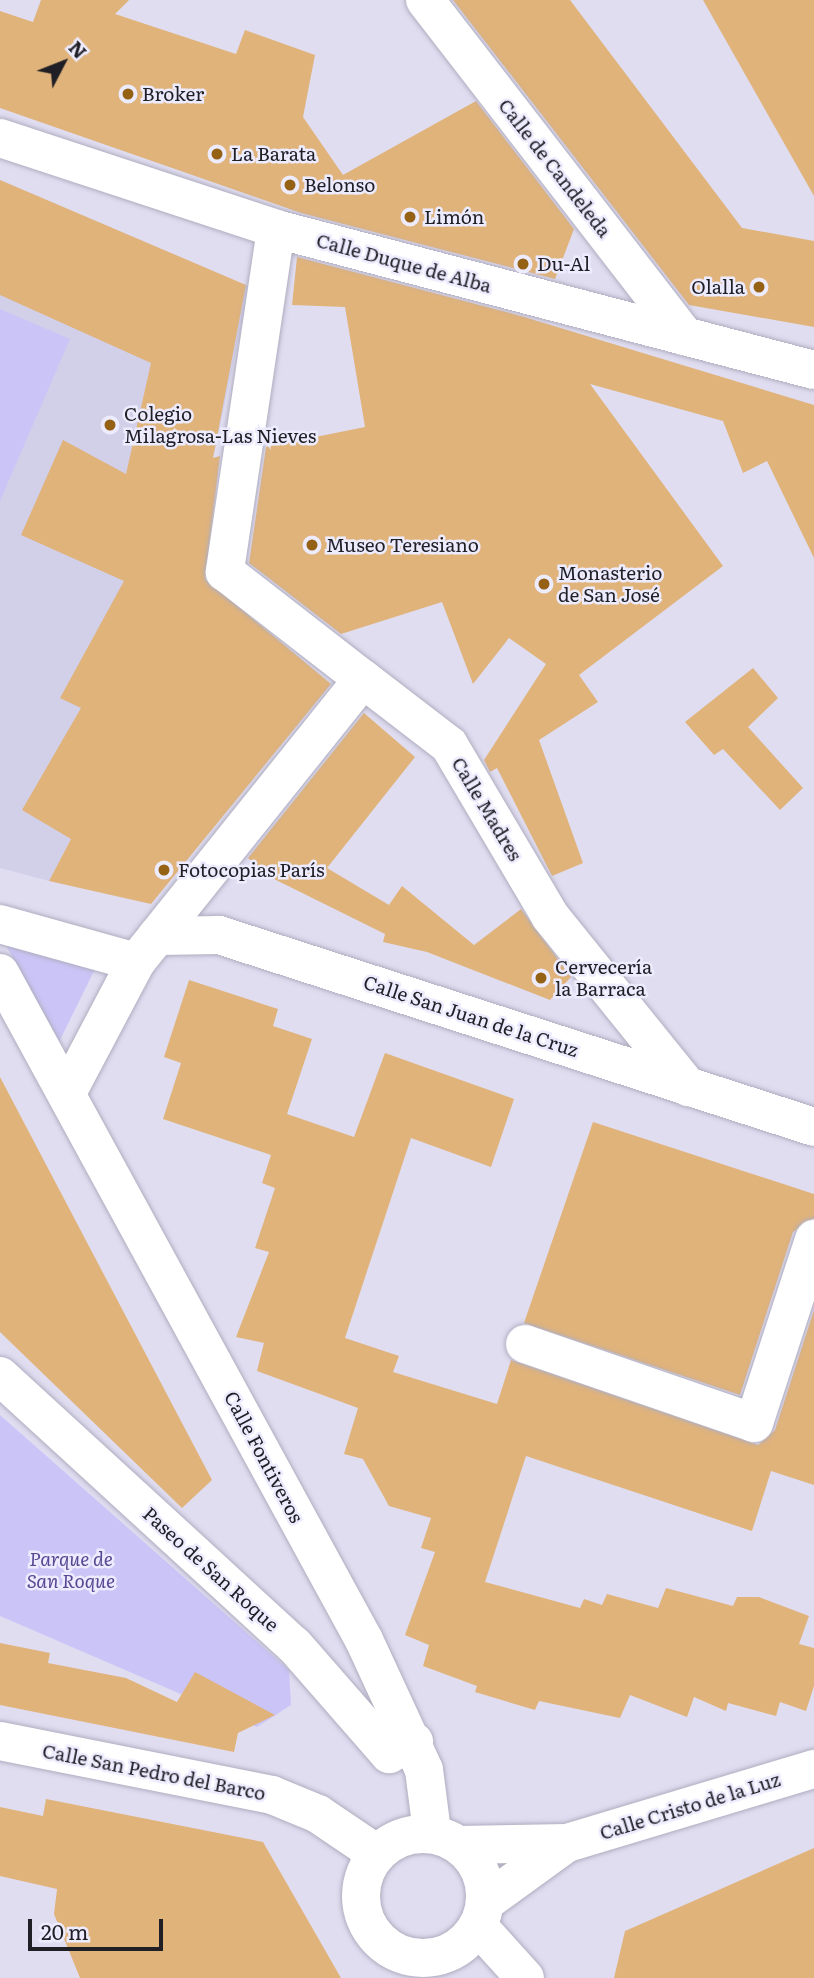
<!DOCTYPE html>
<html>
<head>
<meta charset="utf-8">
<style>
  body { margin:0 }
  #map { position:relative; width:814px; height:1978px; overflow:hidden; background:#e0ddf1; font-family:Literata,serif }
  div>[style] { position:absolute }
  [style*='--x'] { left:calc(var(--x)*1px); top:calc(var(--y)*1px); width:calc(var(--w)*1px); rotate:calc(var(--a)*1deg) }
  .built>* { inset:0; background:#d2cfe9 }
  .green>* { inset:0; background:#cbc5f7 }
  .building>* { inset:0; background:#e0b37b }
  .roads { filter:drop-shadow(0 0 2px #afadbf) drop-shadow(0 0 2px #afadbf) }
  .minor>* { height:38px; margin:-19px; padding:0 19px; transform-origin:19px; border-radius:19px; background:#fff }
  .minor>.ring { margin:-19px; padding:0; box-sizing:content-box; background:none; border:38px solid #fff; border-radius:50% }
  .dots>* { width:19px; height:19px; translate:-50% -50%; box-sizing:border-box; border:4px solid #edebfe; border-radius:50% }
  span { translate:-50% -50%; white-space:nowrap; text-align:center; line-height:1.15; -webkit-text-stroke:5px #edebfe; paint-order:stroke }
  .poi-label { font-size:19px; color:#201f26 }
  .left { translate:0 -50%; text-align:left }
  .right { translate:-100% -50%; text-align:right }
  .street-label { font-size:19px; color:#201f26 }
  .park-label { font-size:19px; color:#594893; font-style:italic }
  .north { position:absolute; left:28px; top:28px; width:70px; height:70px; -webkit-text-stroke:5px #edebfe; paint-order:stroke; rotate:48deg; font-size:19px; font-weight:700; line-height:28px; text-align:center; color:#201f26 }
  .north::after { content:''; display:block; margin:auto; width:24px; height:32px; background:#201f26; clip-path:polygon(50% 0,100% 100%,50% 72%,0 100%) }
  .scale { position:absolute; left:28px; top:1919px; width:135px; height:32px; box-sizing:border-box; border:4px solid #201f26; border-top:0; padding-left:9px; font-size:21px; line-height:24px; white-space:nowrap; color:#201f26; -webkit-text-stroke:5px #edebfe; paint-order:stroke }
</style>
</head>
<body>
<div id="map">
  <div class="built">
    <i style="clip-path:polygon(0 180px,250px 287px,189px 569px,109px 766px,49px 881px,0 868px)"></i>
  </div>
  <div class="green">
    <i style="clip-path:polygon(0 309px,70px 339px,0 501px)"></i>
    <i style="clip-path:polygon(1px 936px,95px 969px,59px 1042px)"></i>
    <i style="clip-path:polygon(0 1415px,289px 1670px,291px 1705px,257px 1727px,0 1616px)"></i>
  </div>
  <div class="building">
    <i style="clip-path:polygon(41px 0,129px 0,115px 14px,236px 54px,245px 30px,315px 55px,303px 117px,343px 175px,476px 101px,574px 229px,555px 279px,301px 213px,0 108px,0 11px,33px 22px)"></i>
    <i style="clip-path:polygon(453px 0,570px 0,742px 228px,814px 241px,814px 327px,689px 305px)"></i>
    <i style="clip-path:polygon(703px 0,814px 0,814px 196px)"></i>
    <i style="clip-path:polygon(0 180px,246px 285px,213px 458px,220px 456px,205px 579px,331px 684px,151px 904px,49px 881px,71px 839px,22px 810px,81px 708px,60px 698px,124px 581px,21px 535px,63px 440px,126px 474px,151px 363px,0 295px)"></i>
    <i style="clip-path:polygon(297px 257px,521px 316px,814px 405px,814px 558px,767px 461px,743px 473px,723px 421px,590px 384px,723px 566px,579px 675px,598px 702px,539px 740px,583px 863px,552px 876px,497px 768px,490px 772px,484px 760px,546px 664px,509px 638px,473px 684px,442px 602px,341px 634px,249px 563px,266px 447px,365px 427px,345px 307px,292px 305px)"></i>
    <i style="clip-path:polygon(753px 668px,778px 698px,748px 727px,803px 788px,780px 810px,723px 749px,714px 755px,685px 722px)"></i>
    <i style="clip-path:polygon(364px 713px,415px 757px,327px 868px,389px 905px,402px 886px,474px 945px,521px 909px,571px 977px,550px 1000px,427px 952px,383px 942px,385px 934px,272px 878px,248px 858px)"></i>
    <i style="clip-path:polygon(189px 980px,278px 1009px,273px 1026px,312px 1039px,287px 1114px,354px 1137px,385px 1053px,514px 1099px,491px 1167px,411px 1138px,345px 1338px,399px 1356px,393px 1372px,497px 1404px,511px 1360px,758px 1445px,775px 1430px,814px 1310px,814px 1485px,771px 1471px,752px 1531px,526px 1456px,485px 1582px,580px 1608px,584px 1599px,602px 1605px,607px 1594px,658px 1608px,666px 1588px,733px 1606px,737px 1597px,759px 1597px,809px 1616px,799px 1644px,814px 1648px,814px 1686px,806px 1711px,780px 1702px,776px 1716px,728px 1703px,726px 1711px,694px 1697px,687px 1717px,630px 1695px,620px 1718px,539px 1701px,535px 1710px,475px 1692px,477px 1686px,423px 1666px,429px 1645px,405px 1635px,435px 1552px,421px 1548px,431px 1518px,389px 1506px,363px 1459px,344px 1454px,358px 1408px,257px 1371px,264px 1343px,236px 1337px,269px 1252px,255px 1248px,275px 1188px,262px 1183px,271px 1155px,163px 1119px,181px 1063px,164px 1057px)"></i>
    <i style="clip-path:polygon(0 1077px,212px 1480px,182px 1508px,0 1332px)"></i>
    <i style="clip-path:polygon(593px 1122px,814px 1194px,814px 1218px,793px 1232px,740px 1395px,524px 1323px)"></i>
    <i style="clip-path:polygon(0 1643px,50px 1653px,48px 1663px,126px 1678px,177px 1702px,195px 1672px,275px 1715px,238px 1733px,234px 1752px,0 1705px)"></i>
    <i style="clip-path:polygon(46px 1799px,263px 1842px,341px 1978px,80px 1978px,54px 1914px,57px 1889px,0 1876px,0 1807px,43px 1816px)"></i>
    <i style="clip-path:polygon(814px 1848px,814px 1978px,614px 1978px,625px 1931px)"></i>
  </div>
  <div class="roads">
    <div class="minor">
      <i style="--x:425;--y:0;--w:425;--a:52.3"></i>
      <i style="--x:0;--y:138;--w:291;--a:18.2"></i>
      <i style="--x:276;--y:229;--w:556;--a:14.69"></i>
      <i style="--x:276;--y:229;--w:347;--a:98.5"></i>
      <i style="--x:225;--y:572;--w:175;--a:37.8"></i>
      <i style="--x:0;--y:924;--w:141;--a:15.6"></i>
      <i style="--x:157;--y:936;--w:329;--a:-51.3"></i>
      <i style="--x:363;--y:679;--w:108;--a:37.5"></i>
      <i style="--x:449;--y:745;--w:199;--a:59.4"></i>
      <i style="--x:550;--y:916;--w:220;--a:51.1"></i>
      <i style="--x:0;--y:973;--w:760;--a:61.38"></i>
      <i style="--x:364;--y:1640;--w:143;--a:65.2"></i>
      <i style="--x:424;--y:1770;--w:63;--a:82.6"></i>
      <i style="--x:67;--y:1093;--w:148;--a:-62.2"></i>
      <i style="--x:136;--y:962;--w:33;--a:-51"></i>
      <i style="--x:157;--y:936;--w:62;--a:-0.9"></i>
      <i style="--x:219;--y:935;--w:625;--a:17.88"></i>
      <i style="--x:525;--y:1344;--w:242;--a:19"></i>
      <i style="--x:754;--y:1423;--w:194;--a:-71.9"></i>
      <i style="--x:0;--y:1376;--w:398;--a:42.5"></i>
      <i style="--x:294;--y:1645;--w:145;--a:48.9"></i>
      <i style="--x:389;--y:1754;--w:28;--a:-26"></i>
      <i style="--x:0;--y:1741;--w:277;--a:11.2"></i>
      <i style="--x:272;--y:1795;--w:50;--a:22.4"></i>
      <i style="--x:318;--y:1814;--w:71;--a:34.1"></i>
      <i class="ring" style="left:361px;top:1834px;width:86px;height:86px"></i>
      <i style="--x:459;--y:1845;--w:108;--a:-1.1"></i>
      <i style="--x:567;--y:1843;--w:258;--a:-16.7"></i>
      <i style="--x:487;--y:1901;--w:95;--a:-36"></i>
      <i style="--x:478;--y:1926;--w:70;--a:47.9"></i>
    </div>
  </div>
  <div class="dots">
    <i style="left:128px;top:94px;background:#956215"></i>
    <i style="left:217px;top:154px;background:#956215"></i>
    <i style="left:290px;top:185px;background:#956215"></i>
    <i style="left:410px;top:217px;background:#956215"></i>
    <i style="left:523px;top:264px;background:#956215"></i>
    <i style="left:759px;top:287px;background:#956215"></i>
    <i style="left:110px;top:425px;background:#956215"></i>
    <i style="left:312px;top:545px;background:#956215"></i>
    <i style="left:544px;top:584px;background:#956215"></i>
    <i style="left:164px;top:870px;background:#956215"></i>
    <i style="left:541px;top:978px;background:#956215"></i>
  </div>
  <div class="poi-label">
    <span class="left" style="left:142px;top:94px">Broker</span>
    <span class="left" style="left:231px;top:154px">La Barata</span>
    <span class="left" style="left:304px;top:185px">Belonso</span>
    <span class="left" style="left:424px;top:217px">Limón</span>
    <span class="left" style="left:537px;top:264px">Du-Al</span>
    <span class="right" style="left:745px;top:287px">Olalla</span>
    <span class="left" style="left:124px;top:425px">Colegio<br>Milagrosa-Las Nieves</span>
    <span class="left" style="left:326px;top:545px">Museo Teresiano</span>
    <span class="left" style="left:558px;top:584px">Monasterio<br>de San José</span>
    <span class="left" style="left:178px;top:870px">Fotocopias París</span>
    <span class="left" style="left:555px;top:978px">Cervecería<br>la Barraca</span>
  </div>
  <div class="street-label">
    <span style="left:555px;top:168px;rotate:52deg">Calle de Candeleda</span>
    <span style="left:404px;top:263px;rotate:15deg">Calle Duque de Alba</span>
    <span style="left:487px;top:809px;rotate:59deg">Calle Madres</span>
    <span style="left:471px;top:1016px;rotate:18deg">Calle San Juan de la Cruz</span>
    <span style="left:264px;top:1457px;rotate:62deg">Calle Fontiveros</span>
    <span style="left:211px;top:1569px;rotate:42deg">Paseo de San Roque</span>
    <span style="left:154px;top:1772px;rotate:11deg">Calle San Pedro del Barco</span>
    <span style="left:690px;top:1806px;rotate:-17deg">Calle Cristo de la Luz</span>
  </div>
  <div class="park-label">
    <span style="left:71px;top:1570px">Parque de<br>San Roque</span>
  </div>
  <div class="north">N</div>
  <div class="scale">20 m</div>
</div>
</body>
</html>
